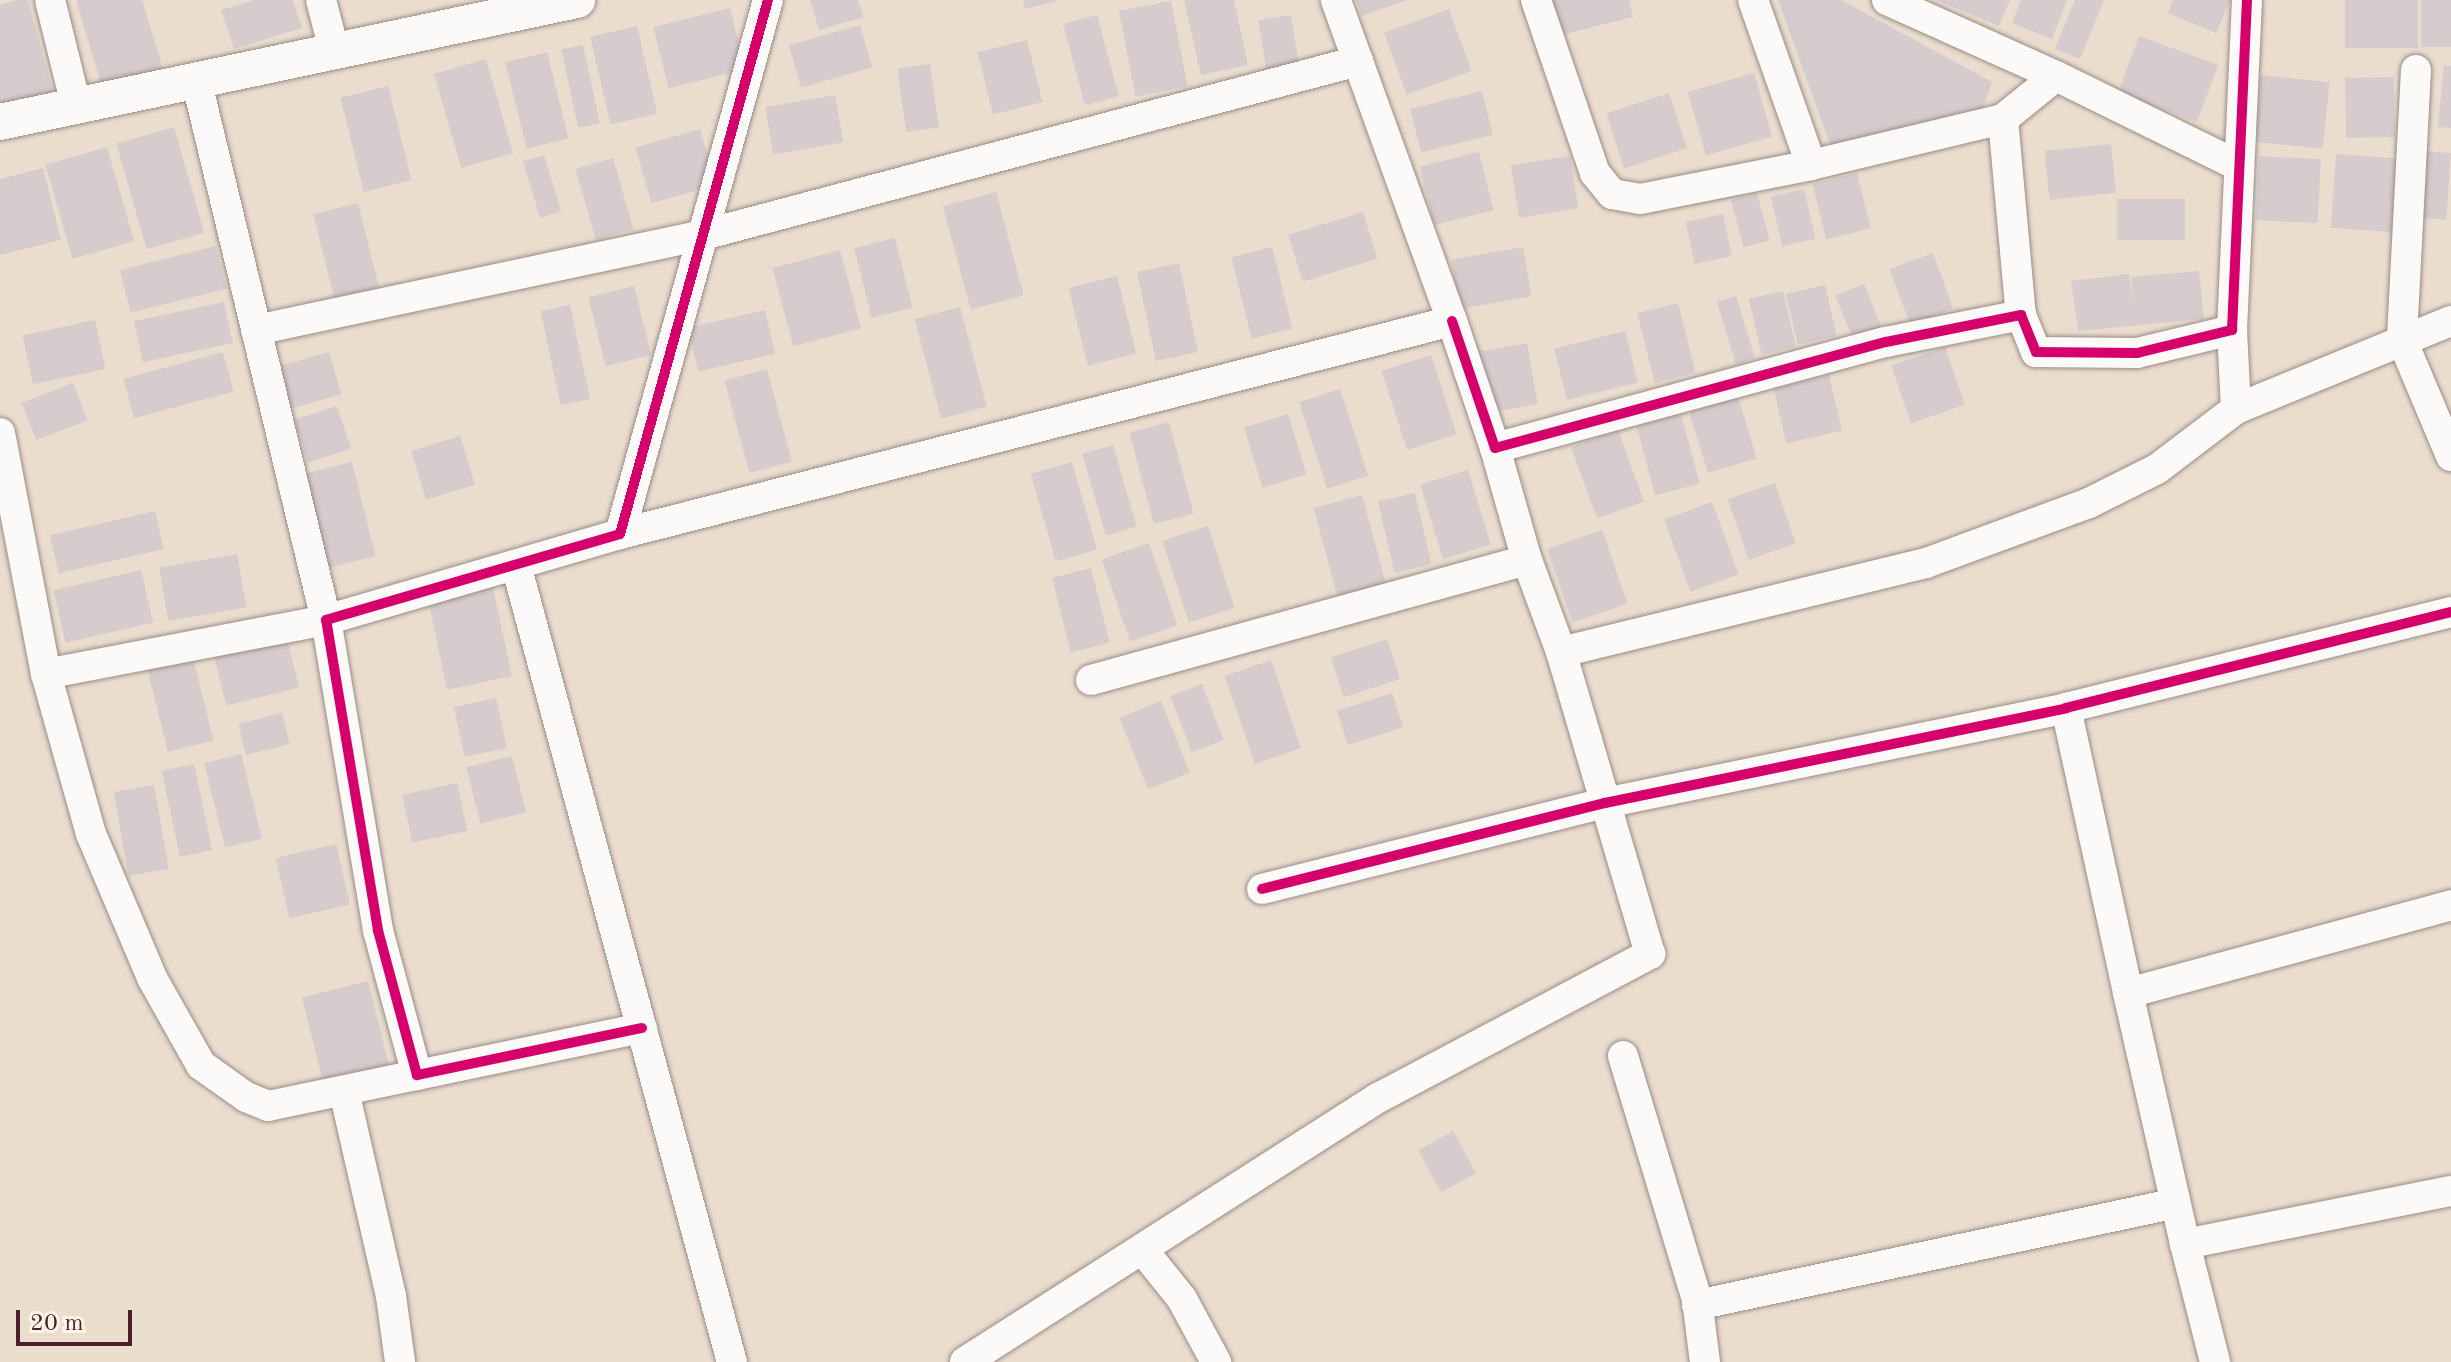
<!DOCTYPE html>
<html>
<head>
<meta charset="utf-8">
<style>
  body { margin:0 }
  #map { position:relative; width:2451px; height:1362px; overflow:hidden; background:#eaddce; font-family:"Old Standard TT",serif }
  div>[style] { position:absolute }
  [style*='--x'] { left:calc(var(--x)*1px); top:calc(var(--y)*1px); width:calc(var(--w)*1px); rotate:calc(var(--a)*1deg) }
  .building>* { inset:0; background:#d6cbcd; transform-origin:0 0 }
  .roads { filter:drop-shadow(0 0 2px #998c86) drop-shadow(0 0 2px #998c86) }
  .minor>* { height:30px; margin:-15px; padding:0 15px; transform-origin:15px; border-radius:15px; background:#fcfaf8 }
  .tertiary>* { height:36px; margin:-18px; padding:0 18px; transform-origin:18px; border-radius:18px; background:#fcfaf8 }
  .cycleway>* { height:10px; margin:-5px; padding:0 5px; transform-origin:5px; border-radius:5px; background:#d6006c }
  span { translate:-50% -50%; white-space:nowrap; text-align:center; line-height:1.15; -webkit-text-stroke:6px #fcf5e5; paint-order:stroke }
  .scale { position:absolute; left:16px; top:1310px; width:116px; height:36px; box-sizing:border-box; border:4px solid #4a1f2b; border-top:0; padding-left:10px; font-size:24px; line-height:28px; white-space:nowrap; color:#4a1f2b; -webkit-text-stroke:6px #fcf5e5; paint-order:stroke }
</style>
</head>
<body>
<div id="map">
  <div class="building">
    <i style="clip-path:polygon(17px 0,28px 0,53px 92px,0 106px,0 5px)"></i>
    <i style="clip-path:polygon(76px 0,142px 0,163px 69px,102px 87px)"></i>
    <i style="clip-path:polygon(254px 0,293px 0,302px 28px,234px 49px,221px 10px)"></i>
    <i style="clip-path:polygon(810px 0,858px 0,863px 17px,819px 30px)"></i>
    <i style="clip-path:polygon(1023px 0,1058px 0,1058px 1px,1025px 9px)"></i>
    <i style="clip-path:polygon(1184px 0,1234px 0,1248px 65px,1201px 75px)"></i>
    <i style="clip-path:polygon(1356px 0,1407px 0,1362px 16px)"></i>
    <i style="clip-path:polygon(1548px 0,1629px 0,1633px 17px,1557px 36px)"></i>
    <i style="clip-path:polygon(1778px 0,1841px 0,1992px 82px,1983px 108px,1832px 150px)"></i>
    <i style="clip-path:polygon(1936px 0,2010px 0,1999px 26px)"></i>
    <i style="clip-path:polygon(2021px 0,2067px 0,2052px 39px,2012px 23px)"></i>
    <i style="clip-path:polygon(2075px 0,2104px 0,2080px 59px,2055px 49px)"></i>
    <i style="clip-path:polygon(2173px 0,2230px 0,2216px 33px,2168px 13px)"></i>
    <i style="left:2345px;top:0;width:73px;height:48px"></i>
    <i style="left:2421px;top:0;width:30px;height:47px"></i>
    <i style="left:1171px;top:1px;width:87px;height:53px;rotate:79deg"></i>
    <i style="left:730px;top:8px;width:63px;height:79px;rotate:76deg"></i>
    <i style="left:1449px;top:9px;width:66px;height:69px;rotate:70deg"></i>
    <i style="left:1097px;top:15px;width:84px;height:35px;rotate:75deg"></i>
    <i style="left:1291px;top:15px;width:56px;height:33px;rotate:81deg"></i>
    <i style="left:860px;top:25px;width:44px;height:74px;rotate:74deg"></i>
    <i style="left:637px;top:26px;width:90px;height:48px;rotate:77deg"></i>
    <i style="left:2139px;top:36px;width:84px;height:61px;rotate:20deg"></i>
    <i style="left:1027px;top:40px;width:64px;height:51px;rotate:76deg"></i>
    <i style="left:583px;top:45px;width:80px;height:22px;rotate:78deg"></i>
    <i style="left:547px;top:52px;width:89px;height:43px;rotate:76deg"></i>
    <i style="left:486px;top:59px;width:98px;height:54px;rotate:74deg"></i>
    <i style="left:930px;top:64px;width:64px;height:33px;rotate:82deg"></i>
    <i style="clip-path:polygon(2444px 65px,2451px 66px,2451px 128px,2438px 127px)"></i>
    <i style="left:1754px;top:73px;width:66px;height:69px;rotate:74deg"></i>
    <i style="left:2261px;top:75px;width:69px;height:67px;rotate:6deg"></i>
    <i style="left:2394px;top:77px;width:60px;height:49px;rotate:89deg"></i>
    <i style="left:388px;top:86px;width:97px;height:49px;rotate:76deg"></i>
    <i style="left:1482px;top:91px;width:45px;height:74px;rotate:76deg"></i>
    <i style="left:1669px;top:93px;width:58px;height:66px;rotate:72deg"></i>
    <i style="left:835px;top:95px;width:48px;height:71px;rotate:80deg"></i>
    <i style="left:174px;top:127px;width:110px;height:60px;rotate:74deg"></i>
    <i style="left:700px;top:129px;width:58px;height:67px;rotate:74deg"></i>
    <i style="left:2111px;top:144px;width:49px;height:67px;rotate:84deg"></i>
    <i style="left:107px;top:147px;width:98px;height:64px;rotate:74deg"></i>
    <i style="left:2422px;top:151px;width:29px;height:67px;rotate:4deg"></i>
    <i style="left:1479px;top:152px;width:60px;height:61px;rotate:76deg"></i>
    <i style="left:2336px;top:154px;width:63px;height:74px;rotate:4deg"></i>
    <i style="left:544px;top:155px;width:59px;height:22px;rotate:73deg"></i>
    <i style="left:1570px;top:156px;width:53px;height:60px;rotate:81deg"></i>
    <i style="left:2259px;top:156px;width:62px;height:64px;rotate:3deg"></i>
    <i style="left:613px;top:158px;width:74px;height:39px;rotate:74deg"></i>
    <i style="clip-path:polygon(43px 168px,61px 240px,0 255px,0 179px)"></i>
    <i style="left:1857px;top:173px;width:57px;height:46px;rotate:76deg"></i>
    <i style="left:1804px;top:189px;width:51px;height:34px;rotate:77deg"></i>
    <i style="left:996px;top:192px;width:107px;height:55px;rotate:75deg"></i>
    <i style="left:1757px;top:193px;width:49px;height:27px;rotate:75deg"></i>
    <i style="left:2185px;top:199px;width:41px;height:68px;rotate:90deg"></i>
    <i style="left:358px;top:203px;width:96px;height:46px;rotate:76deg"></i>
    <i style="left:1363px;top:212px;width:49px;height:78px;rotate:73deg"></i>
    <i style="left:1723px;top:214px;width:43px;height:38px;rotate:78deg"></i>
    <i style="left:895px;top:238px;width:72px;height:42px;rotate:76deg"></i>
    <i style="left:216px;top:246px;width:44px;height:99px;rotate:76deg"></i>
    <i style="left:1272px;top:247px;width:84px;height:42px;rotate:76deg"></i>
    <i style="left:1523px;top:247px;width:50px;height:73px;rotate:80deg"></i>
    <i style="left:840px;top:250px;width:81px;height:70px;rotate:75deg"></i>
    <i style="left:1933px;top:253px;width:59px;height:46px;rotate:70deg"></i>
    <i style="left:1179px;top:263px;width:91px;height:43px;rotate:78deg"></i>
    <i style="clip-path:polygon(2199px 271px,2204px 319px,2078px 331px,2071px 281px,2129px 274px,2134px 309px,2131px 277px)"></i>
    <i style="left:1117px;top:276px;width:80px;height:50px;rotate:76deg"></i>
    <i style="left:1864px;top:284px;width:46px;height:31px;rotate:68deg"></i>
    <i style="left:1825px;top:285px;width:52px;height:40px;rotate:77deg"></i>
    <i style="left:634px;top:286px;width:71px;height:47px;rotate:76deg"></i>
    <i style="left:1783px;top:291px;width:57px;height:35px;rotate:77deg"></i>
    <i style="left:1736px;top:296px;width:65px;height:20px;rotate:73deg"></i>
    <i style="left:224px;top:302px;width:42px;height:92px;rotate:78deg"></i>
    <i style="left:1678px;top:303px;width:72px;height:42px;rotate:76deg"></i>
    <i style="left:570px;top:305px;width:96px;height:30px;rotate:78deg"></i>
    <i style="left:960px;top:307px;width:103px;height:47px;rotate:75deg"></i>
    <i style="left:765px;top:310px;width:45px;height:79px;rotate:77deg"></i>
    <i style="left:95px;top:320px;width:50px;height:74px;rotate:78deg"></i>
    <i style="left:1625px;top:331px;width:53px;height:73px;rotate:76deg"></i>
    <i style="left:1527px;top:343px;width:62px;height:52px;rotate:80deg"></i>
    <i style="left:1945px;top:347px;width:61px;height:57px;rotate:71deg"></i>
    <i style="left:223px;top:352px;width:41px;height:103px;rotate:75deg"></i>
    <i style="left:329px;top:352px;width:44px;height:54px;rotate:74deg"></i>
    <i style="left:1431px;top:355px;width:83px;height:52px;rotate:72deg"></i>
    <i style="left:767px;top:369px;width:96px;height:44px;rotate:75deg"></i>
    <i style="left:1829px;top:375px;width:57px;height:57px;rotate:77deg"></i>
    <i style="left:73px;top:383px;width:40px;height:55px;rotate:69deg"></i>
    <i style="left:1340px;top:389px;width:91px;height:43px;rotate:72deg"></i>
    <i style="left:1738px;top:397px;width:64px;height:51px;rotate:73deg"></i>
    <i style="left:337px;top:406px;width:45px;height:45px;rotate:72deg"></i>
    <i style="left:1288px;top:414px;width:63px;height:46px;rotate:73deg"></i>
    <i style="left:1681px;top:414px;width:72px;height:46px;rotate:75deg"></i>
    <i style="left:1169px;top:422px;width:95px;height:41px;rotate:75deg"></i>
    <i style="left:1618px;top:430px;width:76px;height:50px;rotate:70deg"></i>
    <i style="left:460px;top:436px;width:51px;height:51px;rotate:73deg"></i>
    <i style="left:1113px;top:445px;width:85px;height:32px;rotate:74deg"></i>
    <i style="left:352px;top:462px;width:97px;height:51px;rotate:76deg"></i>
    <i style="left:1072px;top:462px;width:91px;height:43px;rotate:74deg"></i>
    <i style="left:1468px;top:470px;width:78px;height:50px;rotate:73deg"></i>
    <i style="left:1775px;top:483px;width:64px;height:50px;rotate:71deg"></i>
    <i style="left:1415px;top:493px;width:73px;height:38px;rotate:77deg"></i>
    <i style="left:1362px;top:495px;width:92px;height:50px;rotate:75deg"></i>
    <i style="left:1712px;top:502px;width:77px;height:51px;rotate:70deg"></i>
    <i style="left:155px;top:511px;width:39px;height:108px;rotate:77deg"></i>
    <i style="left:1208px;top:526px;width:86px;height:48px;rotate:72deg"></i>
    <i style="left:1602px;top:530px;width:78px;height:58px;rotate:71deg"></i>
    <i style="left:1149px;top:543px;width:87px;height:50px;rotate:71deg"></i>
    <i style="left:237px;top:554px;width:54px;height:79px;rotate:80deg"></i>
    <i style="left:1091px;top:568px;width:77px;height:40px;rotate:76deg"></i>
    <i style="left:141px;top:570px;width:54px;height:90px;rotate:77deg"></i>
    <i style="left:492px;top:583px;width:95px;height:66px;rotate:78deg"></i>
    <i style="left:286px;top:635px;width:54px;height:75px;rotate:76deg"></i>
    <i style="left:1387px;top:639px;width:42px;height:59px;rotate:72deg"></i>
    <i style="left:193px;top:658px;width:85px;height:47px;rotate:76deg"></i>
    <i style="left:1271px;top:660px;width:93px;height:49px;rotate:71deg"></i>
    <i style="left:1202px;top:684px;width:60px;height:34px;rotate:69deg"></i>
    <i style="left:1392px;top:693px;width:36px;height:58px;rotate:72deg"></i>
    <i style="left:496px;top:698px;width:51px;height:43px;rotate:78deg"></i>
    <i style="left:1161px;top:701px;width:77px;height:45px;rotate:68deg"></i>
    <i style="left:282px;top:713px;width:32px;height:45px;rotate:76deg"></i>
    <i style="left:241px;top:754px;width:87px;height:38px;rotate:76deg"></i>
    <i style="left:512px;top:756px;width:58px;height:47px;rotate:76deg"></i>
    <i style="left:194px;top:764px;width:88px;height:33px;rotate:78deg"></i>
    <i style="left:457px;top:783px;width:49px;height:56px;rotate:78deg"></i>
    <i style="left:154px;top:785px;width:85px;height:41px;rotate:80deg"></i>
    <i style="left:336px;top:844px;width:62px;height:62px;rotate:77deg"></i>
    <i style="left:368px;top:981px;width:89px;height:68px;rotate:76deg"></i>
    <i style="left:1453px;top:1131px;width:48px;height:40px;rotate:61deg"></i>
  </div>
  <div class="roads">
    <div class="minor">
      <i style="--x:50;--y:0;--w:108;--a:76.1"></i>
      <i style="--x:321;--y:0;--w:52;--a:75.4"></i>
      <i style="--x:1536;--y:0;--w:183;--a:71.2"></i>
      <i style="--x:1595;--y:173;--w:27;--a:51"></i>
      <i style="--x:1612;--y:194;--w:28;--a:10"></i>
      <i style="--x:1640;--y:199;--w:174;--a:-11.2"></i>
      <i style="--x:1753;--y:0;--w:175;--a:70.6"></i>
      <i style="--x:1811;--y:165;--w:197;--a:-13.5"></i>
      <i style="--x:2003;--y:119;--w:68;--a:-39.1"></i>
      <i style="--x:1887;--y:0;--w:185;--a:24.2"></i>
      <i style="--x:2056;--y:76;--w:204;--a:26.2"></i>
      <i style="--x:2416;--y:70;--w:270;--a:93"></i>
      <i style="--x:2402;--y:340;--w:126;--a:67.1"></i>
      <i style="--x:2003;--y:119;--w:197;--a:84.8"></i>
      <i style="--x:1452;--y:321;--w:134;--a:71.3"></i>
      <i style="--x:1495;--y:448;--w:405;--a:-15.2"></i>
      <i style="--x:1886;--y:342;--w:138;--a:-11.3"></i>
      <i style="--x:2021;--y:315;--w:40;--a:68"></i>
      <i style="--x:2036;--y:352;--w:101;--a:0.6"></i>
      <i style="--x:2137;--y:353;--w:98;--a:-13.6"></i>
      <i style="--x:2232;--y:330;--w:330;--a:-87.4"></i>
      <i style="--x:256;--y:330;--w:457;--a:-12"></i>
      <i style="--x:703;--y:235;--w:678;--a:-14.88"></i>
      <i style="--x:2236;--y:409;--w:232;--a:-22.3"></i>
      <i style="--x:0;--y:433;--w:245;--a:79.2"></i>
      <i style="--x:46;--y:674;--w:166;--a:74.3"></i>
      <i style="--x:91;--y:834;--w:156;--a:67"></i>
      <i style="--x:152;--y:978;--w:100;--a:60.6"></i>
      <i style="--x:201;--y:1065;--w:55;--a:35.4"></i>
      <i style="--x:246;--y:1097;--w:24;--a:22"></i>
      <i style="--x:268;--y:1106;--w:152;--a:-11.8"></i>
      <i style="--x:1495;--y:448;--w:116;--a:74.1"></i>
      <i style="--x:1527;--y:560;--w:98;--a:69.7"></i>
      <i style="--x:1561;--y:652;--w:376;--a:-13.7"></i>
      <i style="--x:1926;--y:563;--w:174;--a:-20.2"></i>
      <i style="--x:2089;--y:503;--w:76;--a:-26.6"></i>
      <i style="--x:2157;--y:469;--w:99;--a:-37.2"></i>
      <i style="--x:2236;--y:409;--w:79;--a:-92.9"></i>
      <i style="--x:620;--y:534;--w:859;--a:-14.36"></i>
      <i style="--x:1452;--y:321;--w:341;--a:-109.9"></i>
      <i style="--x:516;--y:565;--w:826;--a:74.84"></i>
      <i style="--x:46;--y:674;--w:285;--a:-10.9"></i>
      <i style="--x:326;--y:620;--w:556;--a:-103.51"></i>
      <i style="--x:1091;--y:680;--w:452;--a:-15.4"></i>
      <i style="--x:2066;--y:708;--w:292;--a:77.7"></i>
      <i style="--x:2128;--y:993;--w:335;--a:-15.2"></i>
      <i style="--x:1262;--y:889;--w:354;--a:-14.1"></i>
      <i style="--x:1605;--y:803;--w:471;--a:-11.6"></i>
      <i style="--x:2066;--y:708;--w:397;--a:-14"></i>
      <i style="--x:2128;--y:993;--w:257;--a:77.2"></i>
      <i style="--x:2185;--y:1244;--w:271;--a:-11.3"></i>
      <i style="--x:642;--y:1028;--w:230;--a:168.2"></i>
      <i style="--x:417;--y:1075;--w:150;--a:-105.1"></i>
      <i style="--x:378;--y:930;--w:314;--a:-99.5"></i>
      <i style="--x:326;--y:620;--w:306;--a:-16.3"></i>
      <i style="--x:620;--y:534;--w:554;--a:-74.51"></i>
      <i style="--x:1623;--y:1056;--w:254;--a:73.1"></i>
      <i style="--x:1697;--y:1299;--w:64;--a:82.8"></i>
      <i style="--x:344;--y:1091;--w:210;--a:77.1"></i>
      <i style="--x:391;--y:1296;--w:67;--a:82.2"></i>
      <i style="--x:2185;--y:1244;--w:122;--a:75.7"></i>
      <i style="--x:1142;--y:1249;--w:64;--a:51.3"></i>
      <i style="--x:1182;--y:1299;--w:72;--a:61.6"></i>
      <i style="--x:1697;--y:1305;--w:489;--a:-12"></i>
      <i style="--x:965;--y:1362;--w:492;--a:-32.6"></i>
      <i style="--x:1380;--y:1097;--w:306;--a:-27.9"></i>
      <i style="--x:1650;--y:954;--w:315;--a:-106.4"></i>
    </div>
    <div class="tertiary">
      <i style="--x:0;--y:122;--w:590;--a:-11.94"></i>
    </div>
  </div>
  <div class="cycleway">
    <i style="--x:1452;--y:321;--w:134;--a:71.3"></i>
    <i style="--x:1495;--y:448;--w:405;--a:-15.2"></i>
    <i style="--x:1886;--y:342;--w:138;--a:-11.3"></i>
    <i style="--x:2021;--y:315;--w:40;--a:68"></i>
    <i style="--x:2036;--y:352;--w:101;--a:0.6"></i>
    <i style="--x:2137;--y:353;--w:98;--a:-13.6"></i>
    <i style="--x:2232;--y:330;--w:330;--a:-87.4"></i>
    <i style="--x:1262;--y:889;--w:354;--a:-14.1"></i>
    <i style="--x:1605;--y:803;--w:471;--a:-11.6"></i>
    <i style="--x:2066;--y:708;--w:397;--a:-14"></i>
    <i style="--x:642;--y:1028;--w:230;--a:168.2"></i>
    <i style="--x:417;--y:1075;--w:150;--a:-105.1"></i>
    <i style="--x:378;--y:930;--w:314;--a:-99.5"></i>
    <i style="--x:326;--y:620;--w:306;--a:-16.3"></i>
    <i style="--x:620;--y:534;--w:554;--a:-74.51"></i>
  </div>
  <div class="scale">20 m</div>
</div>
</body>
</html>
